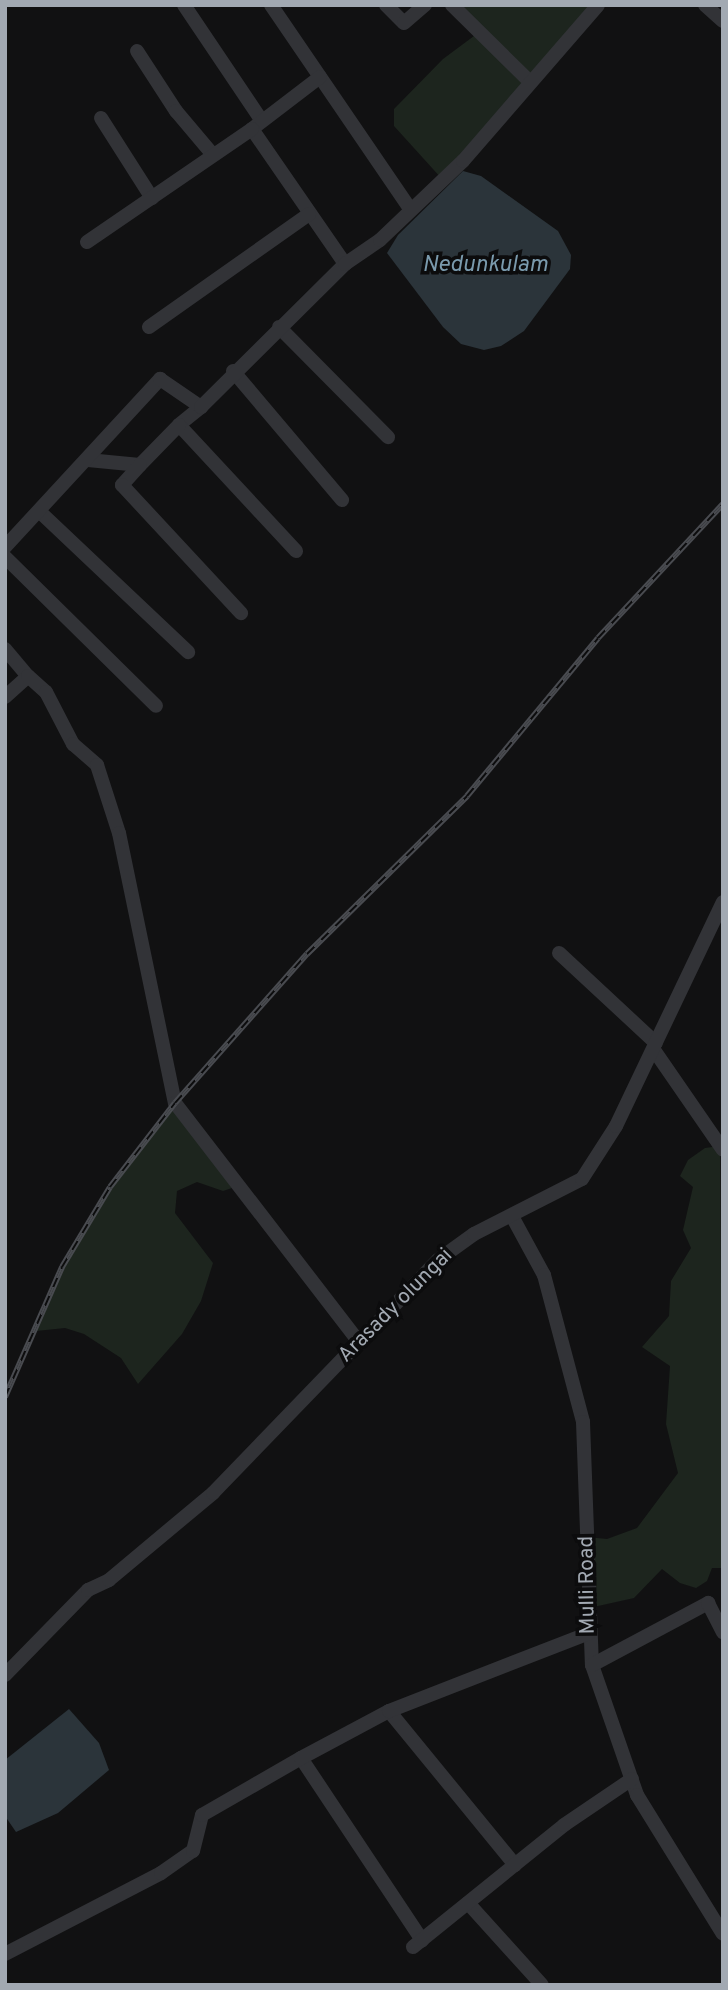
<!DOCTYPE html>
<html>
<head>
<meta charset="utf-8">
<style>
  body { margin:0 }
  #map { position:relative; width:728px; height:1990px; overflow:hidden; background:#111112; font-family:Overpass,sans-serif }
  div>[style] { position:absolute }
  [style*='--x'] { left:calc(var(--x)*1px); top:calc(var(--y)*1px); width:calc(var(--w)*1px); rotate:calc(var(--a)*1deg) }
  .green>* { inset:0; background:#1d251e }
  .water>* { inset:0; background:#2b343a }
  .minor>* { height:14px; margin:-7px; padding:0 7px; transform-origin:7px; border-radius:7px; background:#323337 }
  .rail>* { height:6px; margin-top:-3px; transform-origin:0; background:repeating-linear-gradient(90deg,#0c0c0d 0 10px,#494b50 0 20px); box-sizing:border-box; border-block:2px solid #494b50 }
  span { translate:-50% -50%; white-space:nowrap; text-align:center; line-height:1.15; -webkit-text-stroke:7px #0c0c0d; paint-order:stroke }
  .street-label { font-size:21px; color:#a2a9b2 }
  .water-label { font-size:23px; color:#7a9aad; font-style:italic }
  .frame { position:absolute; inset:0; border:7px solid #a2a9b2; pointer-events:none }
</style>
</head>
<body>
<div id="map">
  <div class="green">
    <i style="clip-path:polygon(452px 5px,598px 5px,442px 179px,394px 126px,394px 109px,443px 59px,478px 33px)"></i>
    <i style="clip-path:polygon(175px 1103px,232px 1188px,223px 1191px,197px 1182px,177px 1191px,175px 1213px,213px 1263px,201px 1301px,182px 1334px,138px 1384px,121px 1358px,84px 1334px,65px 1328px,36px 1331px,62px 1267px,110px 1187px)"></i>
    <i style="clip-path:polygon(720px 1146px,723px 1568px,712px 1568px,707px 1581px,696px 1588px,680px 1583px,662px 1569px,634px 1598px,589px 1608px,587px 1537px,607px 1539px,637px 1528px,678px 1473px,666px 1424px,670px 1366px,642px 1347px,669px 1316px,671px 1281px,691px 1248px,683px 1230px,693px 1187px,680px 1176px,688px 1160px,705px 1148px)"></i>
  </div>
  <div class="water">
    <i style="clip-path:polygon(463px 171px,481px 176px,558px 231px,571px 255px,570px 269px,524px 331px,501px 346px,484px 350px,461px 344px,443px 327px,387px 253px,398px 235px)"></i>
    <i style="clip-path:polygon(69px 1709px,99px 1743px,109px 1770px,58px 1813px,16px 1832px,5px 1816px,5px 1760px)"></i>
  </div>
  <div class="minor">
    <i style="--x:184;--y:5;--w:136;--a:56.1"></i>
    <i style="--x:271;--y:5;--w:247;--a:55.7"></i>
    <i style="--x:386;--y:5;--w:25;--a:45"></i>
    <i style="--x:404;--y:23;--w:28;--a:-41"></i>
    <i style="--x:452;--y:5;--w:108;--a:44.6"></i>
    <i style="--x:705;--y:5;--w:24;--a:42"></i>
    <i style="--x:137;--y:51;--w:72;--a:57"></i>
    <i style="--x:176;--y:111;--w:57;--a:49.9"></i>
    <i style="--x:320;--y:77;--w:86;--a:142.6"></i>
    <i style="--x:252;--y:129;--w:164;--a:55.4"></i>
    <i style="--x:101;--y:118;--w:95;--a:57.5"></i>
    <i style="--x:87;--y:242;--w:200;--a:-34.4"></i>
    <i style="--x:149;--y:327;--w:196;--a:-35.2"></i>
    <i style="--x:279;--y:327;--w:155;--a:45.3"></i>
    <i style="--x:233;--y:371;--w:169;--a:49.8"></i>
    <i style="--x:201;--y:407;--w:28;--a:141"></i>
    <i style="--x:179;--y:425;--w:172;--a:47.1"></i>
    <i style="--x:88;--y:460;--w:52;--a:5.5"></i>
    <i style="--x:140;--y:465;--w:56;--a:-45.7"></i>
    <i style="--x:140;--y:465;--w:27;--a:132"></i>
    <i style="--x:122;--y:485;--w:175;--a:47.1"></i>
    <i style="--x:40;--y:512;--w:204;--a:43.4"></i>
    <i style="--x:5;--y:547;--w:229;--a:-47.3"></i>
    <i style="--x:160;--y:379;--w:50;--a:34.3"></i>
    <i style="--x:201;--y:407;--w:203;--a:-44.8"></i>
    <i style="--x:345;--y:264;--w:42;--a:-34.4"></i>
    <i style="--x:380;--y:240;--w:115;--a:-43.6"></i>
    <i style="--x:463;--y:161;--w:206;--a:-49.1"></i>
    <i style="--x:5;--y:557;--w:212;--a:44.6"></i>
    <i style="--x:5;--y:649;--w:35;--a:50"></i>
    <i style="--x:5;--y:697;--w:31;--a:-42"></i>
    <i style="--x:28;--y:676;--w:24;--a:42"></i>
    <i style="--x:46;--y:692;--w:59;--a:62.6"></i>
    <i style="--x:73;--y:744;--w:32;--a:41"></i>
    <i style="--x:97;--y:765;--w:71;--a:72.1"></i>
    <i style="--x:119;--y:833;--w:276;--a:78.3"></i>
    <i style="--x:175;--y:1103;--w:300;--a:52.4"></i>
    <i style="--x:559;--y:953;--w:132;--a:42.9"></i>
    <i style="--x:654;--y:1050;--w:121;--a:55.4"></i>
    <i style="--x:513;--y:1218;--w:65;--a:61.5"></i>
    <i style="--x:544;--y:1275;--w:152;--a:75.1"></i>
    <i style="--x:583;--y:1422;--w:243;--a:87.9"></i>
    <i style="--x:592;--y:1665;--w:138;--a:70.9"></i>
    <i style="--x:637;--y:1795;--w:163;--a:58.3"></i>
    <i style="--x:592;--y:1665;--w:132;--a:-28.1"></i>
    <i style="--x:708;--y:1603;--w:33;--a:63"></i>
    <i style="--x:5;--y:1675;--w:119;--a:-45.7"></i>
    <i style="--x:88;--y:1590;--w:23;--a:-25"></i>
    <i style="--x:109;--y:1580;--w:136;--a:-39.9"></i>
    <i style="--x:213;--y:1493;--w:324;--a:-46"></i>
    <i style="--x:438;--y:1260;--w:44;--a:-35.8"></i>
    <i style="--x:474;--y:1234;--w:121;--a:-27"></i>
    <i style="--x:582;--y:1179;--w:63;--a:-57.3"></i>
    <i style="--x:616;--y:1126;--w:248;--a:-64.5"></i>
    <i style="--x:389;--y:1711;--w:199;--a:50.7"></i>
    <i style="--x:301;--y:1758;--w:219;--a:56.4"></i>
    <i style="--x:468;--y:1903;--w:110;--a:47.9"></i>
    <i style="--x:413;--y:1947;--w:194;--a:-38.9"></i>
    <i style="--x:564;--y:1825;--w:82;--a:-34.1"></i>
    <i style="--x:5;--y:1954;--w:176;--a:-27.4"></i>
    <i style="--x:161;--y:1873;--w:39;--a:-35"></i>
    <i style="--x:193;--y:1851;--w:37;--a:-76"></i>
    <i style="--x:202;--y:1815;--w:114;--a:-29.9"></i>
    <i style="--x:301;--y:1758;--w:100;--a:-28.1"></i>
    <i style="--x:389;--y:1711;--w:215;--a:-21.3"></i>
  </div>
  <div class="rail">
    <i style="--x:5;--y:1397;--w:142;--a:-66.3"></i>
    <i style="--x:62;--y:1267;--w:93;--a:-59"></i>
    <i style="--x:110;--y:1187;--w:106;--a:-52.3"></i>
    <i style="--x:175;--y:1103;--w:199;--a:-48.5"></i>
    <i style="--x:307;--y:954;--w:225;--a:-44.6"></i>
    <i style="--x:467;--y:796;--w:205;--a:-50.3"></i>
    <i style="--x:598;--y:638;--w:183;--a:-47"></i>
  </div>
  <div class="street-label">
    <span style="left:396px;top:1306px;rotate:-45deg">Arasady olungai</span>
    <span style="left:588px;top:1585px;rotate:-91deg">Mulli Road</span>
  </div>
  <div class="water-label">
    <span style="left:485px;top:266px">Nedunkulam</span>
  </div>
  <div class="frame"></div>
</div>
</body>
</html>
